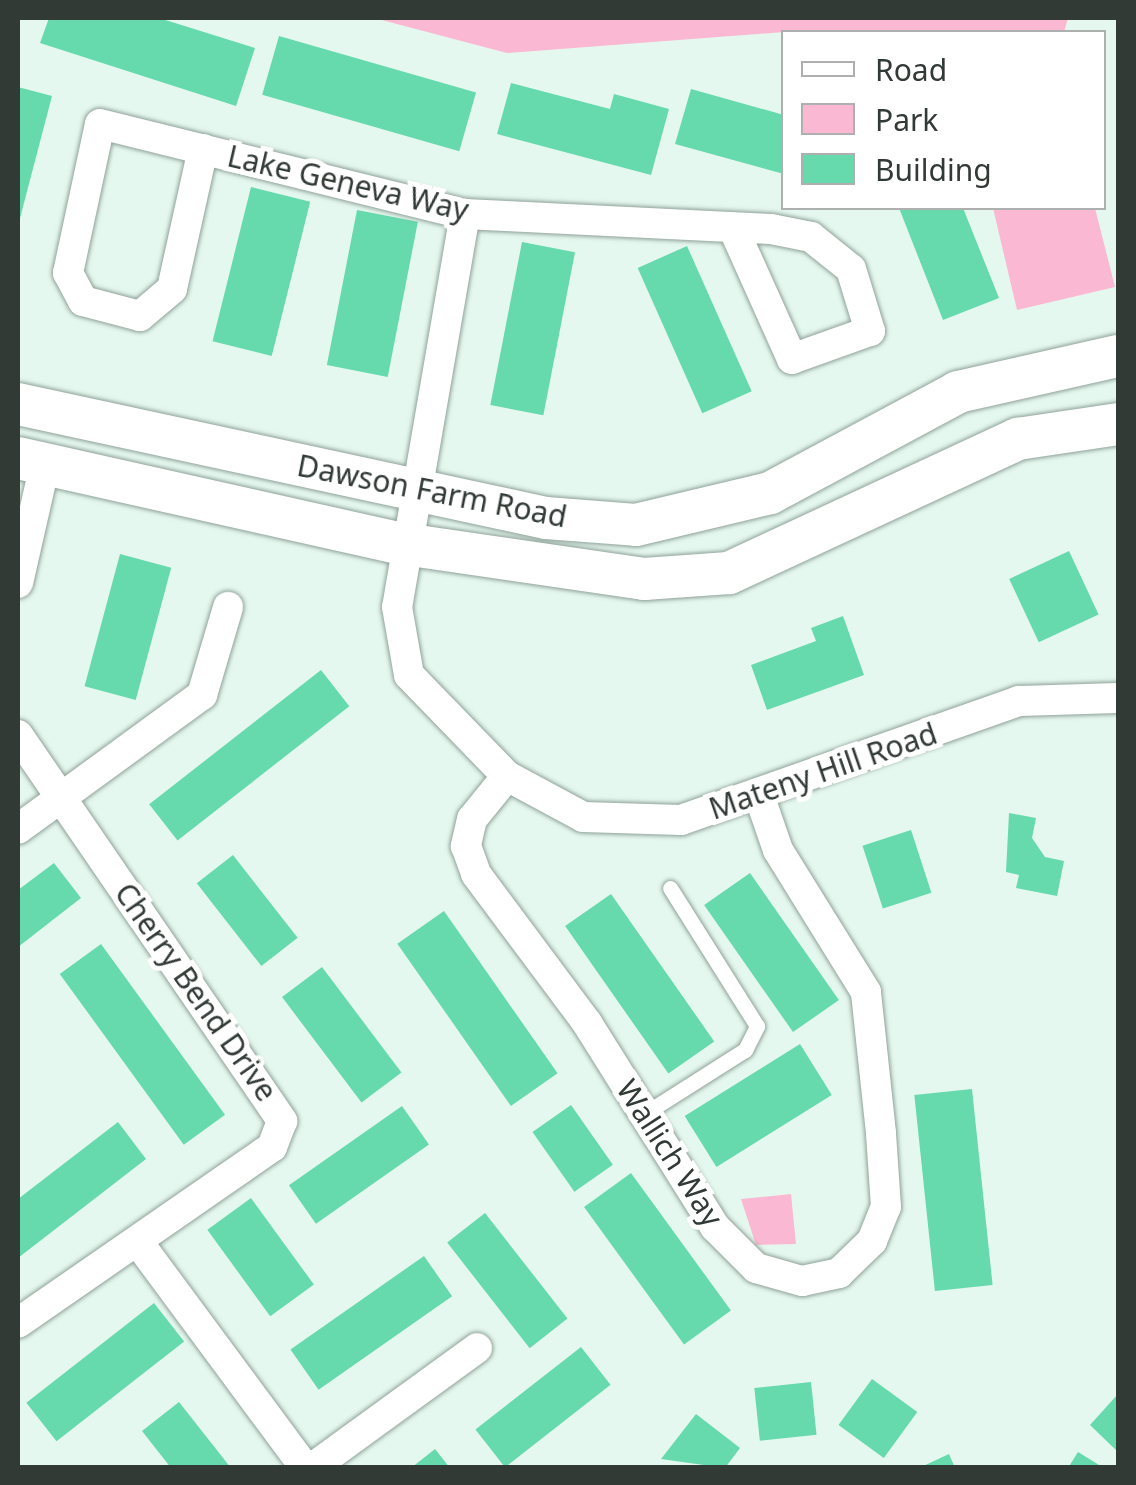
<!DOCTYPE html>
<html>
<head>
<meta charset="utf-8">
<style>
  body { margin:0 }
  #map { position:relative; width:1136px; height:1485px; overflow:hidden; background:#e5f8ef; font-family:"Noto Sans",sans-serif }
  div>[style] { position:absolute }
  [style*='--x'] { left:calc(var(--x)*1px); top:calc(var(--y)*1px); width:calc(var(--w)*1px); rotate:calc(var(--a)*1deg) }
  .green>* { inset:0; background:#fab8d2 }
  .building>* { inset:0; background:#66d9ad; transform-origin:0 0 }
  .roads { filter:drop-shadow(0 0 2px #90a299) drop-shadow(0 0 2px #90a299) }
  .lane>* { height:15px; margin:-7.5px; padding:0 7.5px; transform-origin:7.5px; border-radius:7.5px; background:#fff }
  .street>* { height:30px; margin:-15px; padding:0 15px; transform-origin:15px; border-radius:15px; background:#fff }
  .secondary>* { height:42px; margin:-21px; padding:0 21px; transform-origin:21px; border-radius:21px; background:#fff }
  span { translate:-50% -50%; white-space:nowrap; text-align:center; line-height:1.15; -webkit-text-stroke:10px #fff; paint-order:stroke }
  .street-label { font-size:30px; color:#323a36 }
  .frame { position:absolute; inset:0; border:20px solid #323a36; pointer-events:none }
  .legend { position:absolute; left:781px; top:30px; width:325px; height:180px; box-sizing:border-box; background:#fff; border:2px solid #adb0af; margin:0; padding:12px 18px; list-style:none; font-size:30px; color:#323a36 }
  .legend li { display:flex; align-items:center; gap:20px; height:50px }
  .legend b { width:50px; border:2px solid #adb0af }
</style>
</head>
<body>
<div id="map">
  <div class="green">
    <i style="clip-path:polygon(374px 18px,1068px 18px,1064px 32px,784px 32px,507px 53px)"></i>
    <i style="clip-path:polygon(993px 208px,1095px 208px,1115px 287px,1017px 310px)"></i>
    <i style="clip-path:polygon(791px 1194px,796px 1244px,756px 1245px,741px 1199px)"></i>
  </div>
  <div class="building">
    <i style="clip-path:polygon(49px 18px,159px 18px,255px 48px,236px 106px,40px 43px)"></i>
    <i style="left:279px;top:36px;width:205px;height:61px;rotate:16deg"></i>
    <i style="clip-path:polygon(511px 83px,610px 109px,614px 94px,669px 109px,651px 175px,497px 134px)"></i>
    <i style="clip-path:polygon(18px 87px,52px 96px,19px 222px,18px 222px)"></i>
    <i style="clip-path:polygon(691px 89px,784px 115px,784px 174px,675px 144px)"></i>
    <i style="left:251px;top:187px;width:61px;height:159px;rotate:14deg"></i>
    <i style="clip-path:polygon(899px 208px,963px 208px,999px 298px,943px 320px)"></i>
    <i style="left:357px;top:210px;width:62px;height:158px;rotate:11deg"></i>
    <i style="left:522px;top:242px;width:54px;height:166px;rotate:11deg"></i>
    <i style="left:687px;top:246px;width:159px;height:54px;rotate:66deg"></i>
    <i style="left:1069px;top:551px;width:70px;height:66px;rotate:65deg"></i>
    <i style="left:120px;top:554px;width:53px;height:137px;rotate:15deg"></i>
    <i style="clip-path:polygon(843px 616px,864px 675px,767px 710px,751px 665px,816px 641px,811px 628px)"></i>
    <i style="left:321px;top:670px;width:46px;height:218px;rotate:52deg"></i>
    <i style="clip-path:polygon(1009px 813px,1036px 818px,1032px 838px,1045px 857px,1064px 861px,1057px 896px,1016px 888px,1019px 875px,1006px 872px)"></i>
    <i style="left:911px;top:830px;width:66px;height:51px;rotate:72deg"></i>
    <i style="left:233px;top:855px;width:105px;height:46px;rotate:52deg"></i>
    <i style="clip-path:polygon(54px 863px,81px 898px,18px 947px,18px 890px)"></i>
    <i style="left:750px;top:873px;width:155px;height:56px;rotate:55deg"></i>
    <i style="left:611px;top:894px;width:180px;height:56px;rotate:55deg"></i>
    <i style="left:444px;top:911px;width:198px;height:57px;rotate:55deg"></i>
    <i style="left:101px;top:944px;width:211px;height:51px;rotate:54deg"></i>
    <i style="left:322px;top:967px;width:132px;height:50px;rotate:53deg"></i>
    <i style="left:800px;top:1044px;width:60px;height:136px;rotate:58deg"></i>
    <i style="left:972px;top:1089px;width:197px;height:58px;rotate:84deg"></i>
    <i style="left:571px;top:1105px;width:73px;height:47px;rotate:55deg"></i>
    <i style="left:402px;top:1106px;width:47px;height:138px;rotate:55deg"></i>
    <i style="clip-path:polygon(118px 1122px,146px 1159px,18px 1258px,18px 1199px)"></i>
    <i style="left:631px;top:1173px;width:170px;height:58px;rotate:54deg"></i>
    <i style="left:251px;top:1198px;width:107px;height:54px;rotate:54deg"></i>
    <i style="left:485px;top:1213px;width:134px;height:48px;rotate:52deg"></i>
    <i style="left:424px;top:1256px;width:49px;height:163px;rotate:55deg"></i>
    <i style="left:154px;top:1303px;width:49px;height:162px;rotate:52deg"></i>
    <i style="left:581px;top:1347px;width:48px;height:134px;rotate:52deg"></i>
    <i style="left:872px;top:1379px;width:56px;height:57px;rotate:36deg"></i>
    <i style="left:811px;top:1382px;width:53px;height:57px;rotate:84deg"></i>
    <i style="clip-path:polygon(1118px 1394px,1118px 1452px,1090px 1425px)"></i>
    <i style="clip-path:polygon(179px 1402px,231px 1468px,171px 1468px,142px 1431px)"></i>
    <i style="clip-path:polygon(696px 1414px,740px 1448px,725px 1468px,661px 1459px)"></i>
    <i style="clip-path:polygon(435px 1449px,450px 1468px,411px 1468px)"></i>
    <i style="clip-path:polygon(1078px 1452px,1104px 1468px,1068px 1468px)"></i>
    <i style="clip-path:polygon(949px 1454px,955px 1468px,919px 1468px)"></i>
  </div>
  <div class="roads">
    <div class="lane">
      <i style="--x:644;--y:1114;--w:120;--a:-32.4"></i>
      <i style="--x:745;--y:1050;--w:27;--a:-63"></i>
      <i style="--x:757;--y:1026;--w:163;--a:-122.2"></i>
    </div>
    <div class="street">
      <i style="--x:203;--y:149;--w:143;--a:102.5"></i>
      <i style="--x:172;--y:289;--w:42;--a:139.8"></i>
      <i style="--x:140;--y:316;--w:59;--a:-165.3"></i>
      <i style="--x:83;--y:301;--w:32;--a:-118"></i>
      <i style="--x:68;--y:273;--w:152;--a:-77.9"></i>
      <i style="--x:100;--y:124;--w:376;--a:13.9"></i>
      <i style="--x:465;--y:214;--w:306;--a:2.8"></i>
      <i style="--x:771;--y:229;--w:41;--a:11.3"></i>
      <i style="--x:811;--y:237;--w:51;--a:38.7"></i>
      <i style="--x:851;--y:269;--w:65;--a:73"></i>
      <i style="--x:870;--y:331;--w:83;--a:160.3"></i>
      <i style="--x:792;--y:359;--w:144;--a:-114.2"></i>
      <i style="--x:465;--y:214;--w:399;--a:99.8"></i>
      <i style="--x:397;--y:607;--w:69;--a:80"></i>
      <i style="--x:409;--y:675;--w:141;--a:45.9"></i>
      <i style="--x:507;--y:776;--w:86;--a:28.3"></i>
      <i style="--x:583;--y:817;--w:98;--a:1.8"></i>
      <i style="--x:681;--y:820;--w:358;--a:-19.4"></i>
      <i style="--x:1019;--y:701;--w:99;--a:-1.7"></i>
      <i style="--x:18;--y:583;--w:122;--a:-77.2"></i>
      <i style="--x:18;--y:735;--w:468;--a:55.6"></i>
      <i style="--x:282;--y:1121;--w:28;--a:111"></i>
      <i style="--x:272;--y:1147;--w:309;--a:145.3"></i>
      <i style="--x:507;--y:776;--w:55;--a:129.1"></i>
      <i style="--x:472;--y:819;--w:28;--a:103"></i>
      <i style="--x:466;--y:846;--w:30;--a:70"></i>
      <i style="--x:476;--y:874;--w:186;--a:53.3"></i>
      <i style="--x:587;--y:1023;--w:241;--a:57.9"></i>
      <i style="--x:715;--y:1227;--w:58;--a:45"></i>
      <i style="--x:756;--y:1268;--w:48;--a:15.8"></i>
      <i style="--x:802;--y:1281;--w:38;--a:-12"></i>
      <i style="--x:839;--y:1273;--w:46;--a:-44.1"></i>
      <i style="--x:872;--y:1241;--w:37;--a:-68"></i>
      <i style="--x:886;--y:1207;--w:74;--a:-93.9"></i>
      <i style="--x:881;--y:1133;--w:142;--a:-96.1"></i>
      <i style="--x:866;--y:992;--w:167;--a:-121.8"></i>
      <i style="--x:778;--y:850;--w:55;--a:-109.1"></i>
      <i style="--x:18;--y:829;--w:228;--a:-36.1"></i>
      <i style="--x:202;--y:695;--w:92;--a:-73.5"></i>
      <i style="--x:138;--y:1242;--w:281;--a:53.5"></i>
      <i style="--x:312;--y:1468;--w:204;--a:-36"></i>
    </div>
    <div class="secondary">
      <i style="--x:18;--y:404;--w:540;--a:12.18"></i>
      <i style="--x:546;--y:518;--w:90;--a:4.4"></i>
      <i style="--x:636;--y:525;--w:138;--a:-13.4"></i>
      <i style="--x:770;--y:493;--w:213;--a:-28.2"></i>
      <i style="--x:958;--y:392;--w:164;--a:-12.7"></i>
      <i style="--x:18;--y:458;--w:395;--a:12.6"></i>
      <i style="--x:404;--y:544;--w:243;--a:8.3"></i>
      <i style="--x:644;--y:579;--w:85;--a:-4"></i>
      <i style="--x:729;--y:573;--w:319;--a:-24.9"></i>
      <i style="--x:1018;--y:439;--w:101;--a:-8.5"></i>
    </div>
  </div>
  <div class="street-label">
    <span style="left:348px;top:183px;rotate:13deg">Lake Geneva Way</span>
    <span style="left:432px;top:491px;rotate:11deg">Dawson Farm Road</span>
    <span style="left:823px;top:771px;rotate:-19deg">Mateny Hill Road</span>
    <span style="left:196px;top:992px;rotate:55deg">Cherry Bend Drive</span>
    <span style="left:670px;top:1153px;rotate:57deg">Wallich Way</span>
  </div>
  <div class="frame"></div>
  <ul class="legend">
  <li><b style="height:12px;background:#fff"></b>Road</li>
  <li><b style="height:28px;background:#fab8d2"></b>Park</li>
  <li><b style="height:28px;background:#66d9ad"></b>Building</li>
  </ul>
</div>
</body>
</html>
